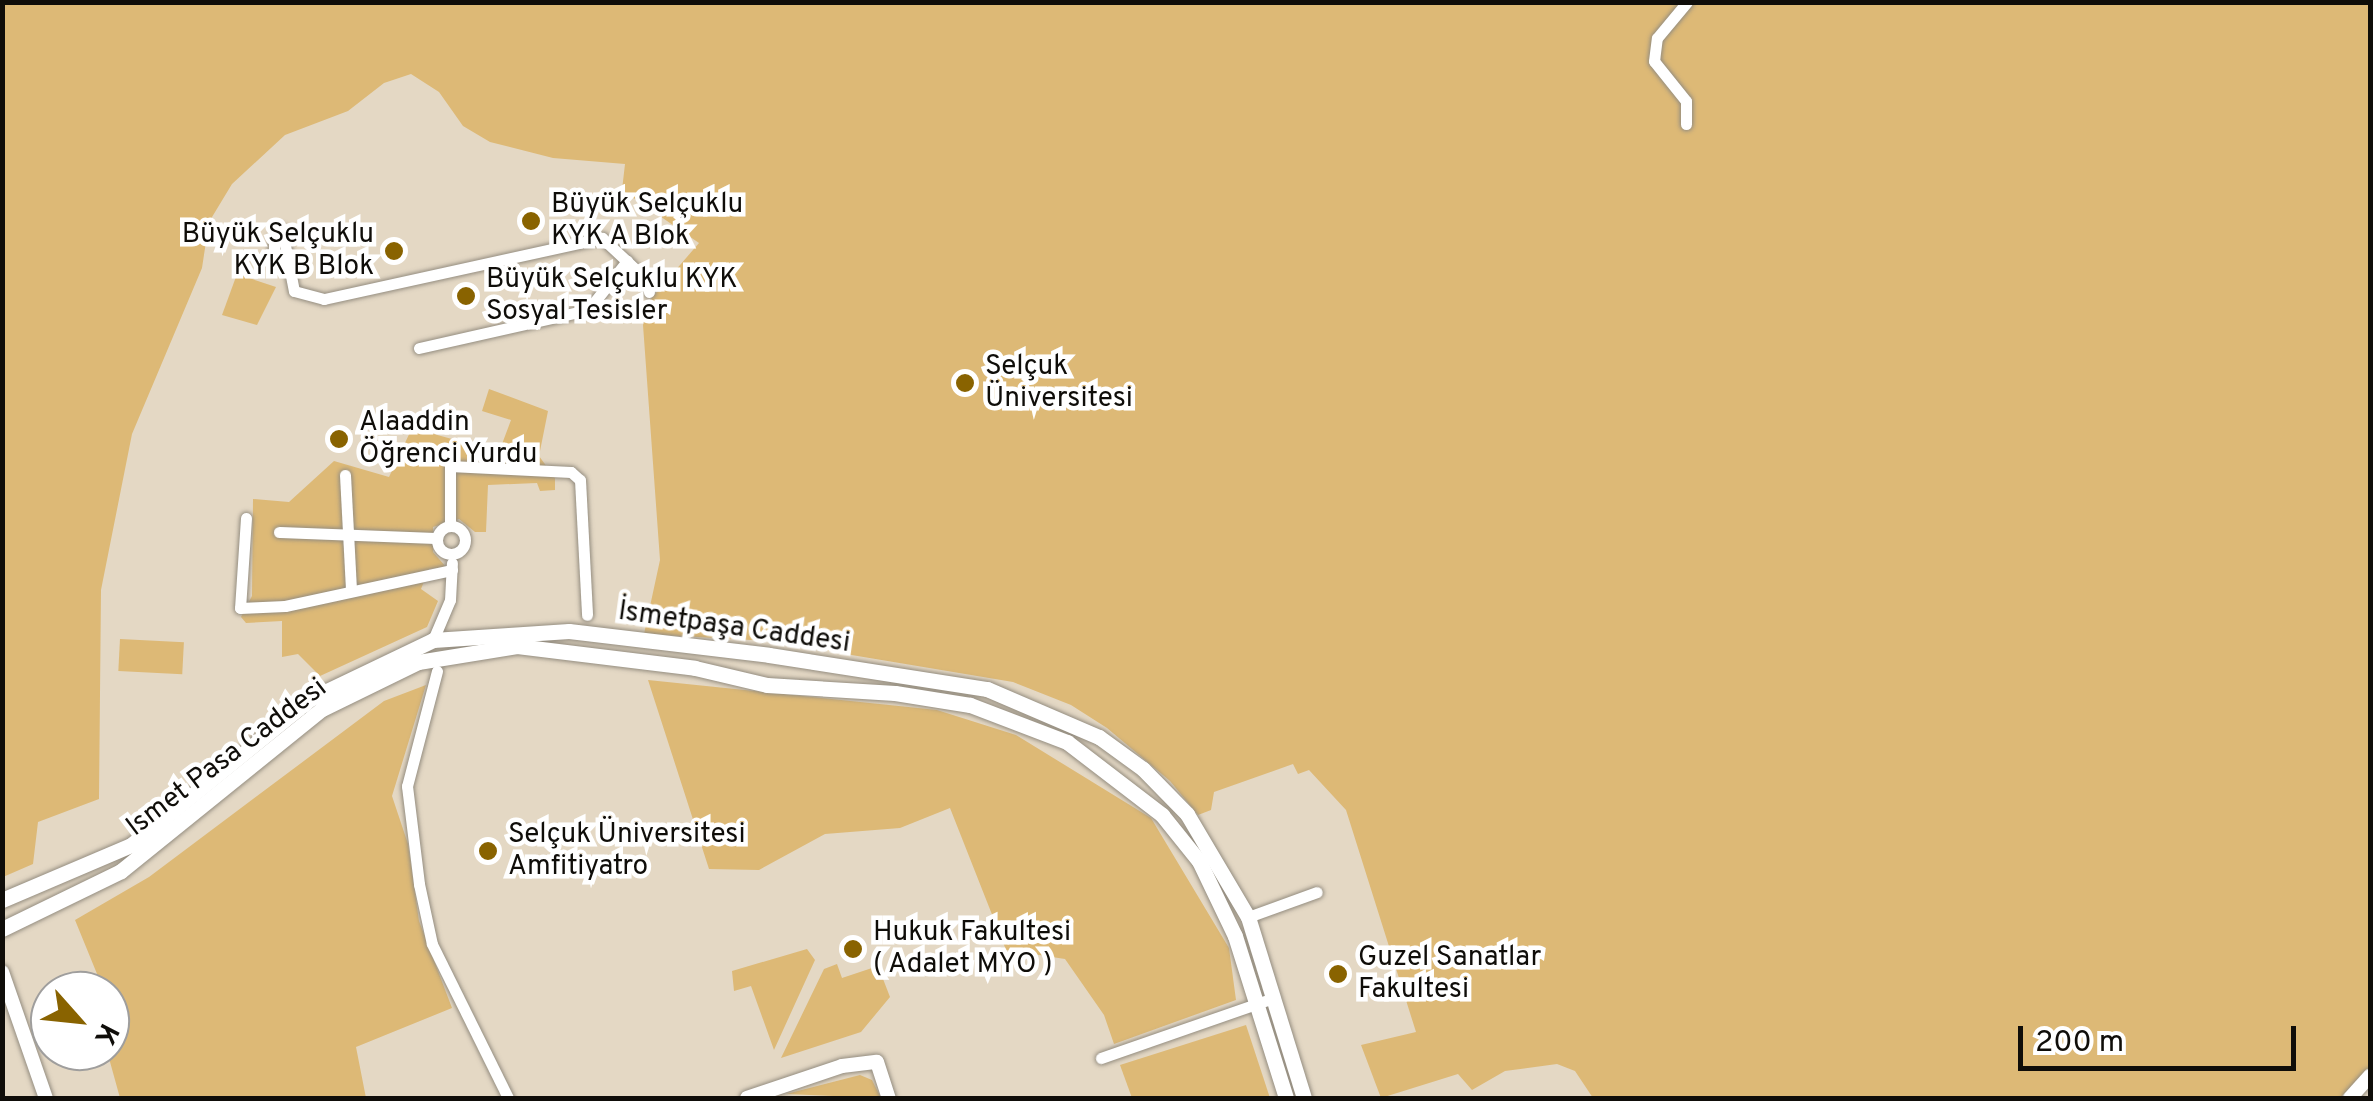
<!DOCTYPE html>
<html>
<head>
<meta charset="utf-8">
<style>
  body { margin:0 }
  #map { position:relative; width:2373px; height:1101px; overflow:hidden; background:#ece5d7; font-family:Overpass,sans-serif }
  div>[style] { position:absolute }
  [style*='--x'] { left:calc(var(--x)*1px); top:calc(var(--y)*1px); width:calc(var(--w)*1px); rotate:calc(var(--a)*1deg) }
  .built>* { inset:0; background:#e4d8c4 }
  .green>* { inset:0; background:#ddb976; transform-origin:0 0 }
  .roads { filter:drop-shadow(0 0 2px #948d80) drop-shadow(0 0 2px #948d80) }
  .minor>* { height:11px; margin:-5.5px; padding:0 5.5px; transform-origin:5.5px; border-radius:5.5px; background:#fff }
  .minor>.ring { margin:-5.5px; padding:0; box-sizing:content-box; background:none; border:11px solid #fff; border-radius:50% }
  .tertiary>* { height:14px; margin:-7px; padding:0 7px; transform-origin:7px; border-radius:7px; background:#fff }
  .secondary>* { height:15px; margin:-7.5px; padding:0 7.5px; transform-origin:7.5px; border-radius:7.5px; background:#fff }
  .dots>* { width:28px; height:28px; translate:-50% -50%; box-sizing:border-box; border:5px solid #fff; border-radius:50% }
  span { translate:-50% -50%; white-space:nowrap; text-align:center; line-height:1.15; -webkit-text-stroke:9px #fff; paint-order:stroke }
  .poi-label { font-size:28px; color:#0f0d09 }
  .left { translate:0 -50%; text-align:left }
  .right { translate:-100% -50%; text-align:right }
  .street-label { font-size:28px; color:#0f0d09 }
  .frame { position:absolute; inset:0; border:5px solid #0f0d09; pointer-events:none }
  .north { position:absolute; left:30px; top:971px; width:100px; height:100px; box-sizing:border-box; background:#fff; border:2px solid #9f9e9d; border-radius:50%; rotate:117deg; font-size:28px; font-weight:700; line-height:40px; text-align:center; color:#0f0d09 }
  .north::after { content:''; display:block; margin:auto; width:35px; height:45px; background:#896300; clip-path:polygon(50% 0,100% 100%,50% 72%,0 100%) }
  .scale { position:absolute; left:2018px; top:1026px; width:278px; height:45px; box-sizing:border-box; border:5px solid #0f0d09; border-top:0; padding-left:12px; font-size:30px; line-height:35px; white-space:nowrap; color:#0f0d09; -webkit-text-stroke:8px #fff; paint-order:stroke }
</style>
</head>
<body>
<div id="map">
  <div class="built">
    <i style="clip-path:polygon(evenodd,2px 3px,1518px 3px,2370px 823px,2370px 1098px,3px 1098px,2px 3px,50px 991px,110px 991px,110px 1051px,50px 1051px,50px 991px)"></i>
  </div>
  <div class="green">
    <i style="clip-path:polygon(3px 3px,2370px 3px,2370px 1067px,2340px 1098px,1593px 1098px,1575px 1071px,1557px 1064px,1505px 1071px,1472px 1090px,1458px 1074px,1381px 1098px,1361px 1045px,1416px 1032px,1346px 810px,1309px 770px,1298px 774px,1293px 764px,1214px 792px,1211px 810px,1198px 815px,1170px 781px,1107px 728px,1071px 705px,1013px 682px,768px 641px,644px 634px,660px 560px,643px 325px,649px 301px,699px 243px,622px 190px,625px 164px,553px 158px,490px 142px,463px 126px,439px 92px,411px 74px,384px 83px,348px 111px,285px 135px,232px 184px,209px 222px,202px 268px,132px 434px,101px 590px,99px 799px,38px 822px,33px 864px,3px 877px)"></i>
    <i style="clip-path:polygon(237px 274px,276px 287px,257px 325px,222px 315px)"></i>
    <i style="clip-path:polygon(489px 389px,548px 411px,539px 456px,555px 478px,555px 490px,540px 491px,537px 483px,488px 485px,486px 532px,475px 532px,459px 519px,433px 527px,433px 552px,446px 567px,429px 569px,421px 589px,438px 601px,427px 627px,320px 676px,298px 654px,282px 657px,282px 621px,246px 623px,241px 617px,252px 596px,253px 499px,289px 502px,334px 461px,389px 477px,412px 428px,499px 452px,511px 420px,482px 411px)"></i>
    <i style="left:120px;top:639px;width:64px;height:32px;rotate:3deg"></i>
    <i style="clip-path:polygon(648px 680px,937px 710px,1016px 735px,1151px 818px,1229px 948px,1236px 1000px,1114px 1044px,1104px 1015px,1065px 959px,1006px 950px,950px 808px,900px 828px,825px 834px,759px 870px,709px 869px)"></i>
    <i style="clip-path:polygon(426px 685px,392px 796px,408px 844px,419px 921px,452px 1008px,356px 1047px,366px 1098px,120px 1098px,107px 1051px,110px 991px,104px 991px,75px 920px,149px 877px,384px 701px)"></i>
    <i style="clip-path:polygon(807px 949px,815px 960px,774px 1050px,751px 986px,734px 991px,732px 971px)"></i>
    <i style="clip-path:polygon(837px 964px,842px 978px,878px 966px,890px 997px,861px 1032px,781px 1058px,824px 969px)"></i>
    <i style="clip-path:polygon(1246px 1025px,1270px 1098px,1132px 1098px,1120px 1065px)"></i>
    <i style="clip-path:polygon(860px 1075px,872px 1080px,881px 1098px,786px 1094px)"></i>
  </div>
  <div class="roads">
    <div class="minor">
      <i style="--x:1686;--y:124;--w:23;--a:-90"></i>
      <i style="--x:1686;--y:101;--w:51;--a:-128.7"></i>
      <i style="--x:1654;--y:61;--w:23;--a:-83"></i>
      <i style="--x:1657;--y:38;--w:47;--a:-50.2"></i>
      <i style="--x:285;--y:264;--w:11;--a:-175"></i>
      <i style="--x:274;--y:263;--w:25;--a:-90"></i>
      <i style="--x:274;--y:238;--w:11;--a:-45"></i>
      <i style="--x:282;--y:230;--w:62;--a:78.9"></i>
      <i style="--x:294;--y:291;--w:31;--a:15"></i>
      <i style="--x:324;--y:299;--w:285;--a:-12.4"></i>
      <i style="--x:602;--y:238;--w:63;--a:43.1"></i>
      <i style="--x:648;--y:281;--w:11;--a:85"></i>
      <i style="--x:419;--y:348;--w:173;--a:-12.7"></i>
      <i style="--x:588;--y:310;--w:63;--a:-51.5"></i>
      <i style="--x:345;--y:475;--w:116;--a:87"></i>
      <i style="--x:246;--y:518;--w:90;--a:93.8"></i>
      <i style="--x:240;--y:608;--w:45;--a:-2.5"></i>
      <i style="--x:285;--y:606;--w:171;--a:-12.2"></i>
      <i style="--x:450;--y:525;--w:59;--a:-90"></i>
      <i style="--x:450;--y:466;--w:121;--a:2.8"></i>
      <i style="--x:571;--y:472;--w:12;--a:42"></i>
      <i style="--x:580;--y:480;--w:135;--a:87"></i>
      <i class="ring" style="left:437px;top:526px;width:17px;height:17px"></i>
      <i style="--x:279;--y:532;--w:157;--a:2.2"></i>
      <i style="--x:433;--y:640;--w:43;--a:-67"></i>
      <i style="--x:450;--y:600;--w:37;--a:-87"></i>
      <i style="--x:437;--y:671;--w:119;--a:104.6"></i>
      <i style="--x:407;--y:786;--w:99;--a:83"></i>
      <i style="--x:419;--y:884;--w:61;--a:77.8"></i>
      <i style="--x:432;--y:944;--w:172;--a:63.7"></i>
      <i style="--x:1248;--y:917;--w:73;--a:-19.9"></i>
      <i style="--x:1101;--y:1058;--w:182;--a:-19.2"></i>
    </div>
    <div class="tertiary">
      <i style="--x:2;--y:972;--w:133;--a:70.8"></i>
      <i style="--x:747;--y:1098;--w:100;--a:-18.6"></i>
      <i style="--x:842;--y:1066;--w:35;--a:-7"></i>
      <i style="--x:877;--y:1062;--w:38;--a:72"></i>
      <i style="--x:2350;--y:1098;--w:30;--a:-48"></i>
    </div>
    <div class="secondary">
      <i style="--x:2;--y:900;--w:140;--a:-23.1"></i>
      <i style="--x:131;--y:845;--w:231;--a:-39.2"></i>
      <i style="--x:310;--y:699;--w:136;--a:-25.6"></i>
      <i style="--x:433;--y:640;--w:136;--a:-3.8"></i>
      <i style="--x:569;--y:631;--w:201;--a:6.8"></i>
      <i style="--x:769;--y:655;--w:221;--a:8.9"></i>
      <i style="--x:987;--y:689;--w:122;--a:23.2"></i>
      <i style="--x:1099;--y:737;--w:54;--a:36"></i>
      <i style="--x:1143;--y:769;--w:63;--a:45.6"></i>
      <i style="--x:1187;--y:814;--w:120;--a:59.4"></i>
      <i style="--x:1248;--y:917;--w:189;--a:72.8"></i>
      <i style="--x:2;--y:929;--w:132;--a:-26"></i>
      <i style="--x:121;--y:871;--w:258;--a:-38.9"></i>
      <i style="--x:322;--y:709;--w:107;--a:-26.1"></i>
      <i style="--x:418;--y:662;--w:100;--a:-9.2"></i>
      <i style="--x:517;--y:646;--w:179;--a:7"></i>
      <i style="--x:695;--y:668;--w:74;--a:13.3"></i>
      <i style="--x:767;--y:685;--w:128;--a:3.6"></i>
      <i style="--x:895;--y:693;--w:76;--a:9.1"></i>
      <i style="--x:970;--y:705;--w:104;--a:20.9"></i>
      <i style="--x:1067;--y:742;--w:120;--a:37.5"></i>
      <i style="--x:1162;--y:815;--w:59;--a:51.2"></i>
      <i style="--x:1199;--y:861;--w:83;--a:64.4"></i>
      <i style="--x:1235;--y:936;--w:170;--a:72.5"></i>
    </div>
  </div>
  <div class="dots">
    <i style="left:531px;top:221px;background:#896300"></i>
    <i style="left:394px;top:251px;background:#896300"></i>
    <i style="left:466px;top:296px;background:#896300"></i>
    <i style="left:965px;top:383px;background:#896300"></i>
    <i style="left:339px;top:439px;background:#896300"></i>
    <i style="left:488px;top:851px;background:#896300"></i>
    <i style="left:853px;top:949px;background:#896300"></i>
    <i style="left:1338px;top:974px;background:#896300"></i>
  </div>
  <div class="poi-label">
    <span class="left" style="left:551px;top:221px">Büyük Selçuklu<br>KYK A Blok</span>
    <span class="right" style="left:374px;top:251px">Büyük Selçuklu<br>KYK B Blok</span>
    <span class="left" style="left:486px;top:296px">Büyük Selçuklu KYK<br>Sosyal Tesisler</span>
    <span class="left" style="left:985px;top:383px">Selçuk<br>Üniversitesi</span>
    <span class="left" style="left:359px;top:439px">Alaaddin<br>Öğrenci Yurdu</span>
    <span class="left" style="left:508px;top:851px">Selçuk Üniversitesi<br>Amfitiyatro</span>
    <span class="left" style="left:873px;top:949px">Hukuk Fakultesi<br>( Adalet MYO )</span>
    <span class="left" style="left:1358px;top:974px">Guzel Sanatlar<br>Fakultesi</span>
  </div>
  <div class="street-label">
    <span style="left:734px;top:628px;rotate:8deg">İsmetpaşa Caddesi</span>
    <span style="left:227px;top:758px;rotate:-37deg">Ismet Pasa Caddesi</span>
  </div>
  <div class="frame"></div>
  <div class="north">K</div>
  <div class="scale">200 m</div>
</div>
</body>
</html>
